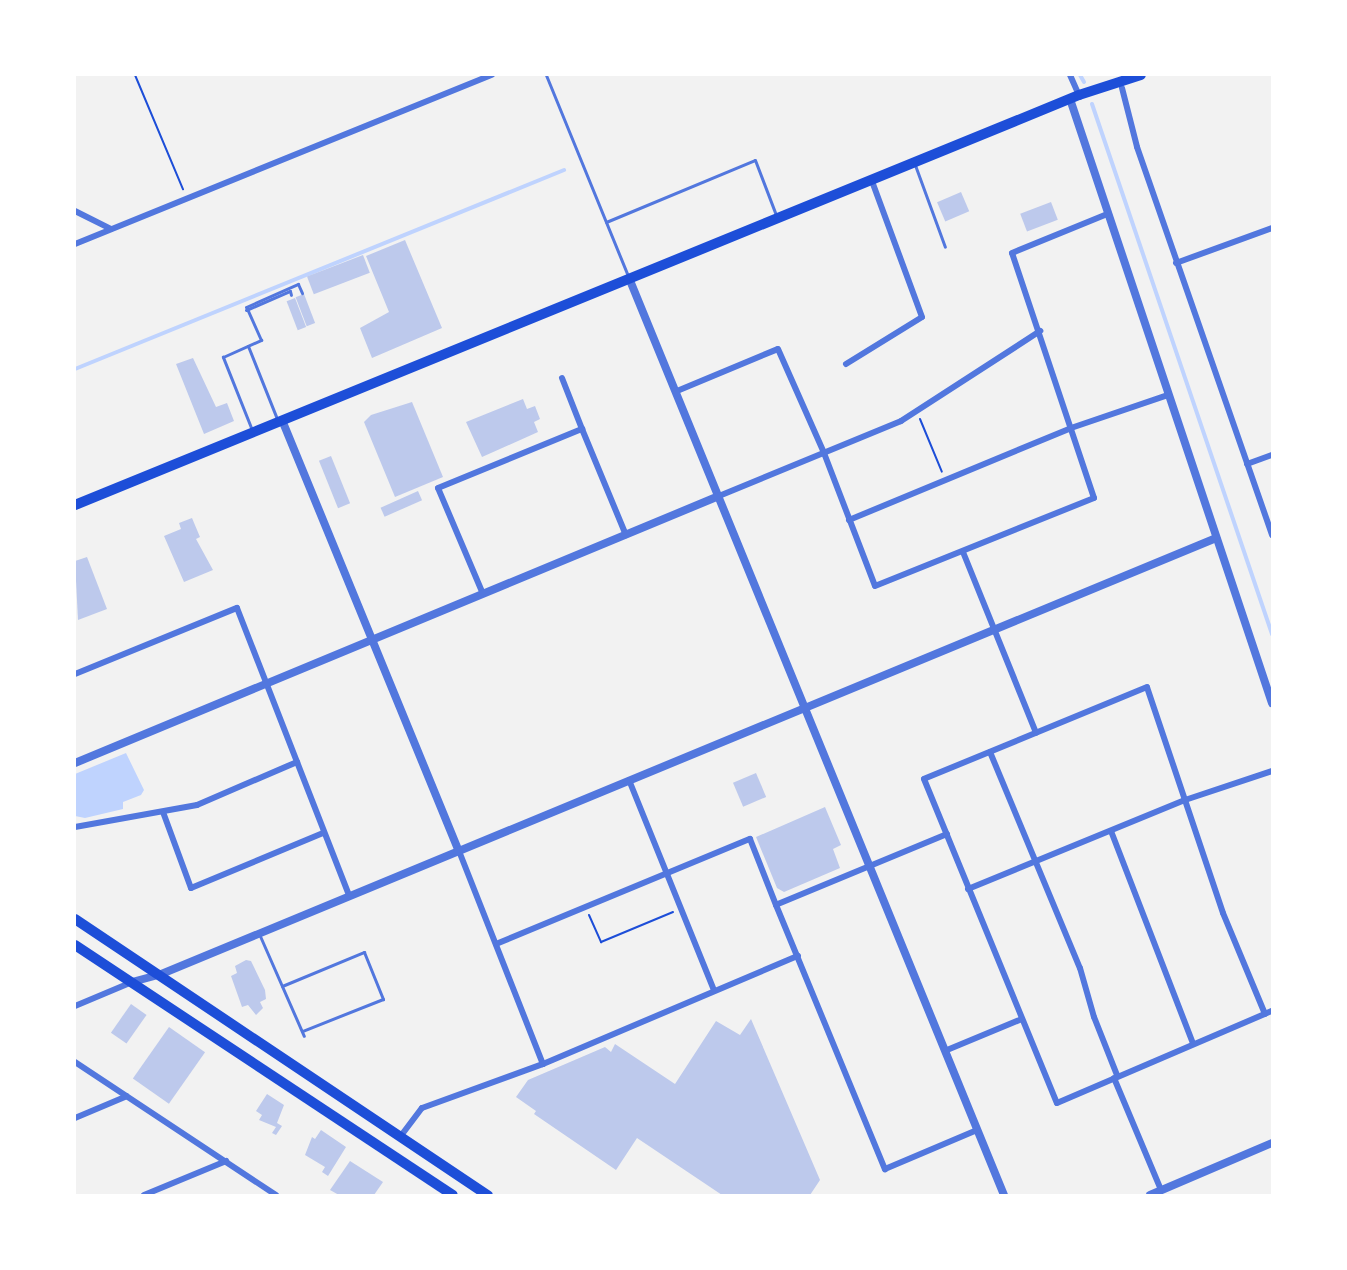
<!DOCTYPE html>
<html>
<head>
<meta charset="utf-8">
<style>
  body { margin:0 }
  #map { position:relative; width:1347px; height:1270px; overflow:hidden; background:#f2f2f2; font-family:"PT Sans Narrow",sans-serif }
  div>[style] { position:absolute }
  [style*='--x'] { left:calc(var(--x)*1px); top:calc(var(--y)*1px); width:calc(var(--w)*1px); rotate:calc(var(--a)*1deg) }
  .water>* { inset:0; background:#bfd3fe }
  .stream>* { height:4px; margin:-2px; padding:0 2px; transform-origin:2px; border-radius:2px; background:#bfd3fe }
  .building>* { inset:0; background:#bdc9ec; transform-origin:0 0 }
  .path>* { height:2px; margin:-1px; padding:0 1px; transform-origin:1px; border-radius:1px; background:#1d4ed8 }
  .service>* { height:3px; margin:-1.5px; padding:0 1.5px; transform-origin:1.5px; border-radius:1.5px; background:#5277de }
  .minor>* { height:6px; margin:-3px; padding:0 3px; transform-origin:3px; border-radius:3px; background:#5277de }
  .tertiary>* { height:8px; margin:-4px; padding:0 4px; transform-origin:4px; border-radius:4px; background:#5277de }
  .primary>* { height:10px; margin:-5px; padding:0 5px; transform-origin:5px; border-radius:5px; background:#1d4ed8 }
  .trunk>* { height:10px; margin:-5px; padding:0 5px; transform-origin:5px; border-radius:5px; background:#1d4ed8 }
  span { translate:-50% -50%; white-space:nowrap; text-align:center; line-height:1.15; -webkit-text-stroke:4.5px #fff; paint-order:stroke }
  .frame { position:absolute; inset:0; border:76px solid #fff; pointer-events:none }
</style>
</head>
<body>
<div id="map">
  <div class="water">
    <i style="clip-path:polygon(126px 753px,144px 790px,141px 795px,123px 802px,123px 809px,85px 818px,75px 816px,75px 774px)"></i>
  </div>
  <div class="stream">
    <i style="--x:1080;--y:75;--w:8;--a:60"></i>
    <i style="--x:1092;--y:104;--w:560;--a:71.24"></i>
    <i style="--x:75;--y:369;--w:528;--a:-22.14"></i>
  </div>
  <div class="building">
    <i style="left:961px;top:192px;width:21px;height:26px;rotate:67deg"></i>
    <i style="left:1051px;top:202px;width:19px;height:33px;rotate:69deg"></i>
    <i style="clip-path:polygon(405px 240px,442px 328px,372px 358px,360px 328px,389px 312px,366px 256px)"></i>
    <i style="left:363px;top:255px;width:19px;height:60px;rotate:69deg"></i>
    <i style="left:304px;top:294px;width:31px;height:9px;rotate:69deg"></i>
    <i style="left:295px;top:298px;width:31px;height:9px;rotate:69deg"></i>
    <i style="clip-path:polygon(193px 358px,216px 407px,227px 403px,234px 421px,204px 434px,176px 364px)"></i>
    <i style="clip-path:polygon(523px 399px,527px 409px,535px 406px,540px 419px,534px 422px,538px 432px,482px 457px,466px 422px)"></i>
    <i style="clip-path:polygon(412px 402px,443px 477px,395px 497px,364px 422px,371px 415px)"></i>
    <i style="left:331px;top:456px;width:51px;height:13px;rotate:68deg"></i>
    <i style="left:418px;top:491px;width:10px;height:41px;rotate:66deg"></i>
    <i style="clip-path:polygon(192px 518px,200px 537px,196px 539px,213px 570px,184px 582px,164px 536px,181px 529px,179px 523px)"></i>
    <i style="clip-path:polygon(87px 557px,107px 609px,78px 620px,75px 561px)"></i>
    <i style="left:756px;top:773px;width:26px;height:25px;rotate:67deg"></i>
    <i style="clip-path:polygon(825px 807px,841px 845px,833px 849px,840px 868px,784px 892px,777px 888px,756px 837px)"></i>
    <i style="clip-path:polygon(246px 960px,251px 961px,265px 990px,266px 999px,260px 1002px,263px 1008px,256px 1015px,248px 1005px,242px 1007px,231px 976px,237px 973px,235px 966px)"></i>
    <i style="left:131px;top:1004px;width:19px;height:35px;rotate:35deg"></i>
    <i style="clip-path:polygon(751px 1019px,820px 1180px,810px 1195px,722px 1195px,637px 1138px,616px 1170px,534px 1114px,536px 1111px,516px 1097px,528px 1080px,605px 1047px,611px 1052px,615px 1044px,675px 1084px,716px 1021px,740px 1035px)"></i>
    <i style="left:169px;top:1027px;width:44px;height:63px;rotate:35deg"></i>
    <i style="clip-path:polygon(267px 1094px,284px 1105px,277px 1123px,282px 1126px,276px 1135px,272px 1133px,276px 1127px,259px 1120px,262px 1115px,256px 1111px)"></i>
    <i style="clip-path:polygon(321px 1130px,346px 1147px,328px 1176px,322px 1172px,325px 1167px,305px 1155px,312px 1137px,315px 1139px)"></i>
    <i style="clip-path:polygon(350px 1161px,383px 1182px,374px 1195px,339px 1195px,330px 1190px)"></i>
  </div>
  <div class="path">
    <i style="--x:135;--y:75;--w:124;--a:67.2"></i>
    <i style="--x:920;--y:419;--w:57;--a:67.5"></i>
    <i style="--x:589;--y:915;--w:30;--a:66"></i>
    <i style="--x:601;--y:942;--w:78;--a:-22.6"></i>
  </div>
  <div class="service">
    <i style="--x:546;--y:75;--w:217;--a:67.8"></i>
    <i style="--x:915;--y:165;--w:87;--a:69.9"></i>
    <i style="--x:606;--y:222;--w:161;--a:-22.6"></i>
    <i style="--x:755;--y:160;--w:59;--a:69.1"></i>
    <i style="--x:246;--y:310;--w:48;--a:-23.4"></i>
    <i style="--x:290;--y:291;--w:4;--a:76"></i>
    <i style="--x:248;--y:346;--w:79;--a:68.3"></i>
    <i style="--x:252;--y:430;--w:79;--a:-111.7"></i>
    <i style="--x:223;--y:357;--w:42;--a:-24.1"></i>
    <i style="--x:261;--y:340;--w:36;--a:-114"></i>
    <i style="--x:246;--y:307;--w:57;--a:-23.9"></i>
    <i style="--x:298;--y:284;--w:10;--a:66"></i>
    <i style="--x:260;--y:936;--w:109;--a:66.3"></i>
    <i style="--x:282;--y:986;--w:89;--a:-22.5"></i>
    <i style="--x:364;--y:952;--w:51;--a:68"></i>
    <i style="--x:383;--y:999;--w:87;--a:158.4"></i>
  </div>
  <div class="minor">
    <i style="--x:1070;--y:75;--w:22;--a:66"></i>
    <i style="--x:1122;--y:88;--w:61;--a:75.7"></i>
    <i style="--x:1137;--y:147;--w:411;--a:70.8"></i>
    <i style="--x:75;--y:211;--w:40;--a:26.6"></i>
    <i style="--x:75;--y:244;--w:450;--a:-22.1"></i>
    <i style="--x:1176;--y:263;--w:102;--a:-20"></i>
    <i style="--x:846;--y:364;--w:89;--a:-31.7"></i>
    <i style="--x:922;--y:317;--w:145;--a:-110.2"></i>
    <i style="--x:562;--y:378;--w:55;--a:68.6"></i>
    <i style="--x:677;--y:391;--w:109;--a:-22.6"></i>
    <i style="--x:778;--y:349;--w:114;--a:66.1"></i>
    <i style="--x:824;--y:453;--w:142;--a:69"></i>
    <i style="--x:875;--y:586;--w:236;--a:-21.9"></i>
    <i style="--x:1094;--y:498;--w:258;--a:-108.5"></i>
    <i style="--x:1012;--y:253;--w:103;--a:-22.3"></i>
    <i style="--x:1247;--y:464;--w:27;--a:-20"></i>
    <i style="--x:719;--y:496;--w:197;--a:-22.4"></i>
    <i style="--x:901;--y:421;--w:166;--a:-32.9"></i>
    <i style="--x:849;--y:520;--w:240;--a:-22.5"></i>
    <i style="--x:1071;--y:428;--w:102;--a:-18.8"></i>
    <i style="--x:963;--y:552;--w:195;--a:68"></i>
    <i style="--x:483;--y:594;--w:115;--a:-113"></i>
    <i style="--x:438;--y:488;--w:156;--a:-22.3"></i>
    <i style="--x:582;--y:429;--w:115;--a:67.5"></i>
    <i style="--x:75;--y:674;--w:175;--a:-22.2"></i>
    <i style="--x:237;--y:608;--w:308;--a:68.7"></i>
    <i style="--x:990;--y:752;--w:234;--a:67.4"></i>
    <i style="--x:1080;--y:968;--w:51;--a:74.1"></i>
    <i style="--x:1094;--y:1017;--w:62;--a:68.4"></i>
    <i style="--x:629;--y:780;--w:227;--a:68"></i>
    <i style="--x:163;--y:812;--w:81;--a:69.8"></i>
    <i style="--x:191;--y:888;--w:143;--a:-22.6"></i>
    <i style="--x:75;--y:827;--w:124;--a:-10.2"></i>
    <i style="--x:197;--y:805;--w:109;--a:-23.3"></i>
    <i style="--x:1111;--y:831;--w:227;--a:68.9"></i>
    <i style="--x:947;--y:834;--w:185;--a:157.5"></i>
    <i style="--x:776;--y:905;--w:286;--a:67.6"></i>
    <i style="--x:885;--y:1169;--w:100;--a:-23"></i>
    <i style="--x:459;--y:851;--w:229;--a:68.5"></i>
    <i style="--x:968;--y:889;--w:235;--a:-22.3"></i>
    <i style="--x:1185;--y:800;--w:92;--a:-18.4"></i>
    <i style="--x:496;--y:944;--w:275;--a:-22.5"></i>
    <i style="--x:750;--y:839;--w:71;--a:68.5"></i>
    <i style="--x:75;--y:1006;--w:62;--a:-22.8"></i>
    <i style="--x:1265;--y:1014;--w:109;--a:-112.6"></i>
    <i style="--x:1223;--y:913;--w:238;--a:-108.6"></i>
    <i style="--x:1147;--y:687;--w:241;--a:157.6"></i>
    <i style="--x:924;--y:779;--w:350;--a:67.7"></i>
    <i style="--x:1057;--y:1103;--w:234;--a:-23.2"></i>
    <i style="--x:947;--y:1050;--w:81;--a:-22.5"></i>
    <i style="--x:75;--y:1062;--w:241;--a:33.5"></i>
    <i style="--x:1114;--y:1078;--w:121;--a:67.2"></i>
    <i style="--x:75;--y:1118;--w:56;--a:-22.9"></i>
    <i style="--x:400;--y:1137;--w:36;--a:-53"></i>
    <i style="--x:422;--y:1108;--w:129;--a:-20"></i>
    <i style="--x:543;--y:1064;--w:277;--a:-23"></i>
    <i style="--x:144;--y:1195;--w:89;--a:-22.5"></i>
  </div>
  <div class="tertiary">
    <i style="--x:1070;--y:99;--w:637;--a:71.51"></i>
    <i style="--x:629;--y:278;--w:991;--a:67.76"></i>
    <i style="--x:282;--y:420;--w:466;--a:67.7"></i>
    <i style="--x:75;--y:763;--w:697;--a:-22.52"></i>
    <i style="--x:132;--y:982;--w:28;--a:-15"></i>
    <i style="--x:159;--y:975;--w:1144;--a:-22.46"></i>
    <i style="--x:1150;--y:1195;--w:133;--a:-23.1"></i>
  </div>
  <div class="primary">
    <i style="--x:75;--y:505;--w:1084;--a:-22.21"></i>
    <i style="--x:1079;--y:95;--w:65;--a:-17.9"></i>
  </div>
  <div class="trunk">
    <i style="--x:75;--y:919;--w:497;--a:33.8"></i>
    <i style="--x:75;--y:945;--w:453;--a:33.5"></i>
  </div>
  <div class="frame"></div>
</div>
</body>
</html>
